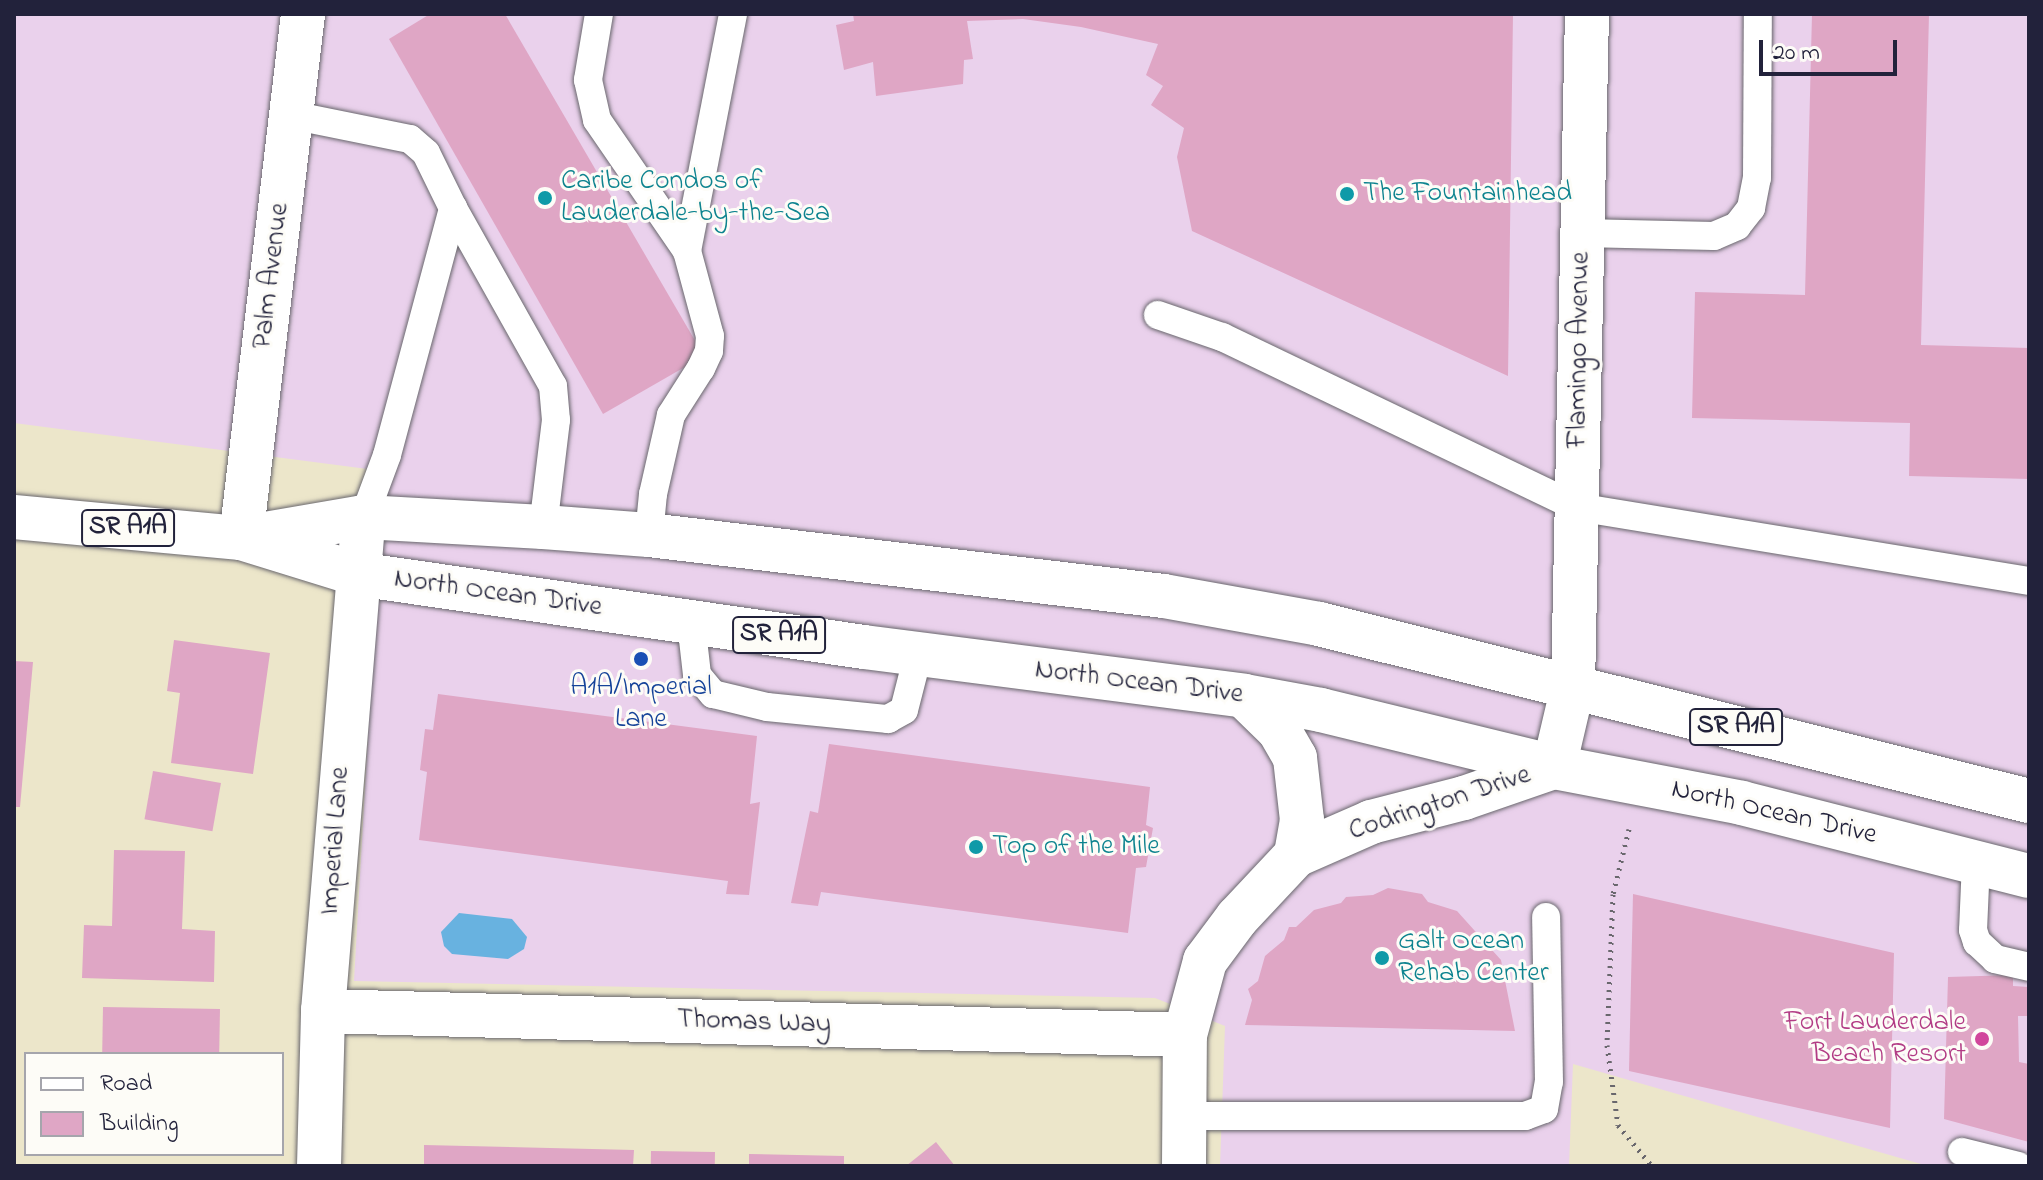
<!DOCTYPE html>
<html>
<head>
<meta charset="utf-8">
<style>
  body { margin:0 }
  #map { position:relative; width:2043px; height:1180px; overflow:hidden; background:#ece6ca; font-family:"Indie Flower",sans-serif }
  div>[style] { position:absolute }
  [style*='--x'] { left:calc(var(--x)*1px); top:calc(var(--y)*1px); width:calc(var(--w)*1px); rotate:calc(var(--a)*1deg) }
  .built>* { inset:0; background:#ead1ec }
  .water>* { inset:0; background:#68b2e0 }
  .building>* { inset:0; background:#dfa6c5; transform-origin:0 0 }
  .path>* { height:5px; margin-top:-2.5px; transform-origin:0; background:repeating-linear-gradient(90deg,#69676d 0 2px,transparent 0 8px) }
  .roads { filter:drop-shadow(0 0 2px #69676d) drop-shadow(0 0 2px #69676d) }
  .service>* { height:28px; margin:-14px; padding:0 14px; transform-origin:14px; border-radius:14px; background:#fff }
  .minor>* { height:44px; margin:-22px; padding:0 22px; transform-origin:22px; border-radius:22px; background:#fff }
  .primary>* { height:44px; margin:-22px; padding:0 22px; transform-origin:22px; border-radius:22px; background:#fff }
  .dots>* { width:22px; height:22px; translate:-50% -50%; box-sizing:border-box; border:4px solid #fdfcf7; border-radius:50% }
  span { translate:-50% -50%; white-space:nowrap; text-align:center; line-height:1.15; -webkit-text-stroke:6px #fdfcf7; paint-order:stroke }
  .shield-label span { padding:2px 6px; background:#fdfcf7; border:2px solid; border-radius:6px; -webkit-text-stroke-width:0 }
  .shield-label { font-size:26px; color:#22223b; font-weight:700 }
  .culture-label { font-size:28px; color:#0d838f }
  .left { translate:0 -50%; text-align:left }
  .street-label { font-size:28px; color:#22223b }
  .transit-label { font-size:28px; color:#164399 }
  .hotel-label { font-size:28px; color:#b23c85 }
  .right { translate:-100% -50%; text-align:right }
  .frame { position:absolute; inset:0; border:16px solid #22223b; pointer-events:none }
  .legend { position:absolute; left:24px; top:1052px; width:260px; height:104px; box-sizing:border-box; background:#fdfcf7; border:2px solid #a5a5ac; margin:0; padding:10px 14px; list-style:none; font-size:24px; color:#22223b }
  .legend li { display:flex; align-items:center; gap:16px; height:40px }
  .legend b { width:40px; border:2px solid #a5a5ac }
  .scale { position:absolute; left:1759px; top:40px; width:138px; height:36px; box-sizing:border-box; border:4px solid #22223b; border-top:0; padding-left:10px; font-size:24px; line-height:28px; white-space:nowrap; color:#22223b; -webkit-text-stroke:6px #fdfcf7; paint-order:stroke }
</style>
</head>
<body>
<div id="map">
  <div class="built">
    <i style="clip-path:polygon(14px 14px,2029px 14px,2029px 1166px,1928px 1166px,1573px 1064px,1569px 1166px,1220px 1166px,1225px 1026px,1155px 998px,354px 981px,383px 471px,14px 423px)"></i>
  </div>
  <div class="water">
    <i style="clip-path:polygon(459px 913px,512px 919px,527px 937px,524px 949px,508px 959px,452px 954px,444px 946px,441px 932px)"></i>
  </div>
  <div class="building">
    <i style="clip-path:polygon(430px 14px,505px 14px,704px 356px,603px 414px,389px 39px)"></i>
    <i style="clip-path:polygon(853px 14px,1513px 14px,1508px 376px,1192px 231px,1177px 157px,1184px 128px,1151px 105px,1163px 86px,1146px 75px,1158px 44px,1081px 27px,1023px 19px,967px 21px,973px 59px,964px 60px,963px 84px,876px 96px,873px 62px,844px 70px,836px 25px,854px 21px)"></i>
    <i style="clip-path:polygon(1812px 14px,1929px 14px,1921px 345px,2029px 348px,2029px 479px,1909px 476px,1910px 423px,1692px 418px,1695px 292px,1805px 295px)"></i>
    <i style="clip-path:polygon(174px 640px,270px 653px,253px 774px,171px 763px,180px 693px,167px 691px)"></i>
    <i style="clip-path:polygon(14px 661px,33px 662px,20px 807px,14px 807px)"></i>
    <i style="clip-path:polygon(438px 694px,757px 736px,750px 804px,760px 802px,749px 895px,726px 894px,728px 881px,419px 840px,427px 772px,420px 770px,425px 729px,433px 730px)"></i>
    <i style="clip-path:polygon(829px 744px,1150px 787px,1146px 825px,1153px 828px,1146px 867px,1136px 868px,1128px 933px,821px 892px,818px 906px,791px 903px,810px 811px,818px 813px)"></i>
    <i style="left:153px;top:771px;width:69px;height:49px;rotate:10deg"></i>
    <i style="clip-path:polygon(114px 850px,185px 851px,182px 929px,215px 931px,214px 982px,82px 978px,84px 925px,112px 926px)"></i>
    <i style="clip-path:polygon(1388px 888px,1422px 894px,1428px 902px,1457px 911px,1501px 960px,1515px 1031px,1245px 1025px,1252px 1000px,1248px 989px,1258px 981px,1265px 956px,1284px 940px,1289px 927px,1296px 927px,1314px 910px,1341px 903px,1346px 897px,1373px 895px)"></i>
    <i style="clip-path:polygon(1633px 894px,1894px 953px,1890px 1128px,1629px 1071px)"></i>
    <i style="clip-path:polygon(2013px 975px,2013px 986px,2029px 987px,2029px 1016px,2018px 1016px,2019px 1062px,2029px 1064px,2029px 1142px,1944px 1119px,1948px 977px)"></i>
    <i style="left:103px;top:1007px;width:117px;height:47px;rotate:1deg"></i>
    <i style="clip-path:polygon(936px 1142px,955px 1166px,906px 1166px)"></i>
    <i style="clip-path:polygon(424px 1145px,634px 1150px,633px 1166px,424px 1166px)"></i>
    <i style="left:651px;top:1151px;width:64px;height:15px;rotate:1deg"></i>
    <i style="clip-path:polygon(749px 1154px,844px 1156px,844px 1166px,749px 1166px)"></i>
  </div>
  <div class="path">
    <i style="--x:1629;--y:829;--w:67;--a:103.8"></i>
    <i style="--x:1613;--y:894;--w:151;--a:92.3"></i>
    <i style="--x:1607;--y:1045;--w:81;--a:82.2"></i>
    <i style="--x:1618;--y:1125;--w:53;--a:50.3"></i>
  </div>
  <div class="roads">
    <div class="service">
      <i style="--x:599;--y:14;--w:67;--a:99.5"></i>
      <i style="--x:588;--y:80;--w:41;--a:77.3"></i>
      <i style="--x:597;--y:120;--w:159;--a:55.5"></i>
      <i style="--x:687;--y:251;--w:88;--a:74.9"></i>
      <i style="--x:710;--y:336;--w:15;--a:94"></i>
      <i style="--x:709;--y:351;--w:19;--a:115"></i>
      <i style="--x:701;--y:368;--w:56;--a:122.6"></i>
      <i style="--x:671;--y:415;--w:81;--a:102.8"></i>
      <i style="--x:653;--y:494;--w:41;--a:95.6"></i>
      <i style="--x:291;--y:115;--w:121;--a:11.4"></i>
      <i style="--x:410;--y:139;--w:21;--a:41"></i>
      <i style="--x:426;--y:153;--w:61;--a:63.9"></i>
      <i style="--x:453;--y:208;--w:204;--a:60.7"></i>
      <i style="--x:553;--y:386;--w:34;--a:85"></i>
      <i style="--x:556;--y:420;--w:108;--a:96.9"></i>
      <i style="--x:1582;--y:233;--w:132;--a:1.3"></i>
      <i style="--x:1714;--y:236;--w:25;--a:-23"></i>
      <i style="--x:1737;--y:226;--w:23;--a:-52"></i>
      <i style="--x:1751;--y:208;--w:31;--a:-79"></i>
      <i style="--x:1757;--y:178;--w:164;--a:-89.7"></i>
      <i style="--x:687;--y:251;--w:241;--a:-79"></i>
      <i style="--x:1158;--y:315;--w:68;--a:19"></i>
      <i style="--x:1222;--y:337;--w:394;--a:25.6"></i>
      <i style="--x:1577;--y:507;--w:458;--a:9.3"></i>
      <i style="--x:364;--y:517;--w:66;--a:-69.6"></i>
      <i style="--x:387;--y:455;--w:256;--a:-75"></i>
      <i style="--x:691;--y:622;--w:53;--a:83.5"></i>
      <i style="--x:697;--y:675;--w:25;--a:50"></i>
      <i style="--x:713;--y:694;--w:56;--a:13.5"></i>
      <i style="--x:767;--y:707;--w:122;--a:5.7"></i>
      <i style="--x:888;--y:719;--w:18;--a:-29"></i>
      <i style="--x:904;--y:710;--w:57;--a:-75.7"></i>
      <i style="--x:1976;--y:862;--w:68;--a:92.5"></i>
      <i style="--x:1973;--y:930;--w:13;--a:72"></i>
      <i style="--x:1977;--y:942;--w:25;--a:43"></i>
      <i style="--x:1995;--y:959;--w:35;--a:13"></i>
      <i style="--x:1185;--y:1116;--w:340;--a:0"></i>
      <i style="--x:1525;--y:1116;--w:20;--a:-20"></i>
      <i style="--x:1544;--y:1109;--w:27;--a:-80"></i>
      <i style="--x:1549;--y:1082;--w:165;--a:-91"></i>
      <i style="--x:1962;--y:1152;--w:58;--a:14"></i>
    </div>
    <div class="minor">
      <i style="--x:241;--y:538;--w:528;--a:-83.25"></i>
      <i style="--x:1244;--y:696;--w:49;--a:44.2"></i>
      <i style="--x:1279;--y:730;--w:32;--a:60"></i>
      <i style="--x:1295;--y:758;--w:62;--a:83.6"></i>
      <i style="--x:1302;--y:820;--w:36;--a:100"></i>
      <i style="--x:323;--y:1011;--w:862;--a:1.59"></i>
      <i style="--x:319;--y:1166;--w:155;--a:-88.5"></i>
      <i style="--x:323;--y:1011;--w:496;--a:-85.3"></i>
      <i style="--x:1184;--y:1166;--w:131;--a:-89.6"></i>
      <i style="--x:1185;--y:1035;--w:77;--a:-74.9"></i>
      <i style="--x:1205;--y:961;--w:54;--a:-53.3"></i>
      <i style="--x:1237;--y:918;--w:86;--a:-46.9"></i>
      <i style="--x:1296;--y:855;--w:82;--a:-23.7"></i>
      <i style="--x:1371;--y:822;--w:96;--a:-14.5"></i>
      <i style="--x:1464;--y:798;--w:95;--a:-19"></i>
      <i style="--x:1554;--y:767;--w:83;--a:-76.8"></i>
      <i style="--x:1573;--y:686;--w:672;--a:-88.81"></i>
    </div>
    <div class="primary">
      <i style="--x:14;--y:517;--w:228;--a:5.3"></i>
      <i style="--x:241;--y:538;--w:121;--a:17.2"></i>
      <i style="--x:357;--y:574;--w:512;--a:8.19"></i>
      <i style="--x:864;--y:647;--w:383;--a:7.3"></i>
      <i style="--x:1244;--y:696;--w:78;--a:10.3"></i>
      <i style="--x:1321;--y:710;--w:240;--a:13.7"></i>
      <i style="--x:1554;--y:767;--w:191;--a:10.8"></i>
      <i style="--x:1742;--y:803;--w:296;--a:14.3"></i>
      <i style="--x:248;--y:537;--w:118;--a:-9.8"></i>
      <i style="--x:364;--y:517;--w:179;--a:3.2"></i>
      <i style="--x:543;--y:527;--w:106;--a:4.3"></i>
      <i style="--x:649;--y:535;--w:519;--a:6.76"></i>
      <i style="--x:1164;--y:596;--w:158;--a:10.2"></i>
      <i style="--x:1319;--y:624;--w:732;--a:14"></i>
    </div>
  </div>
  <div class="dots">
    <i style="left:1347px;top:194px;background:#0f9aa8"></i>
    <i style="left:545px;top:198px;background:#0f9aa8"></i>
    <i style="left:641px;top:659px;background:#1a4fb4"></i>
    <i style="left:976px;top:847px;background:#0f9aa8"></i>
    <i style="left:1382px;top:958px;background:#0f9aa8"></i>
    <i style="left:1982px;top:1039px;background:#d1479c"></i>
  </div>
  <div class="shield-label">
    <span style="left:128px;top:528px">SR A1A</span>
    <span style="left:779px;top:635px">SR A1A</span>
    <span style="left:1736px;top:727px">SR A1A</span>
  </div>
  <div class="culture-label">
    <span class="left" style="left:561px;top:198px">Caribe Condos of<br>Lauderdale-by-the-Sea</span>
    <span class="left" style="left:1363px;top:194px">The Fountainhead</span>
    <span class="left" style="left:992px;top:847px">Top of the Mile</span>
    <span class="left" style="left:1398px;top:958px">Galt Ocean<br>Rehab Center</span>
  </div>
  <div class="street-label">
    <span style="left:272px;top:276px;rotate:-83deg">Palm Avenue</span>
    <span style="left:1580px;top:350px;rotate:-89deg">Flamingo Avenue</span>
    <span style="left:498px;top:594px;rotate:8deg">North Ocean Drive</span>
    <span style="left:1139px;top:683px;rotate:7deg">North Ocean Drive</span>
    <span style="left:1440px;top:804px;rotate:-18deg">Codrington Drive</span>
    <span style="left:1774px;top:813px;rotate:13deg">North Ocean Drive</span>
    <span style="left:336px;top:841px;rotate:-86deg">Imperial Lane</span>
    <span style="left:754px;top:1023px;rotate:2deg">Thomas Way</span>
  </div>
  <div class="transit-label">
    <span style="left:641px;top:704px">A1A/Imperial<br>Lane</span>
  </div>
  <div class="hotel-label">
    <span class="right" style="left:1966px;top:1039px">Fort Lauderdale<br>Beach Resort</span>
  </div>
  <div class="frame"></div>
  <ul class="legend">
  <li><b style="height:10px;background:#fff"></b>Road</li>
  <li><b style="height:22px;background:#dfa6c5"></b>Building</li>
  </ul>
  <div class="scale">20 m</div>
</div>
</body>
</html>
